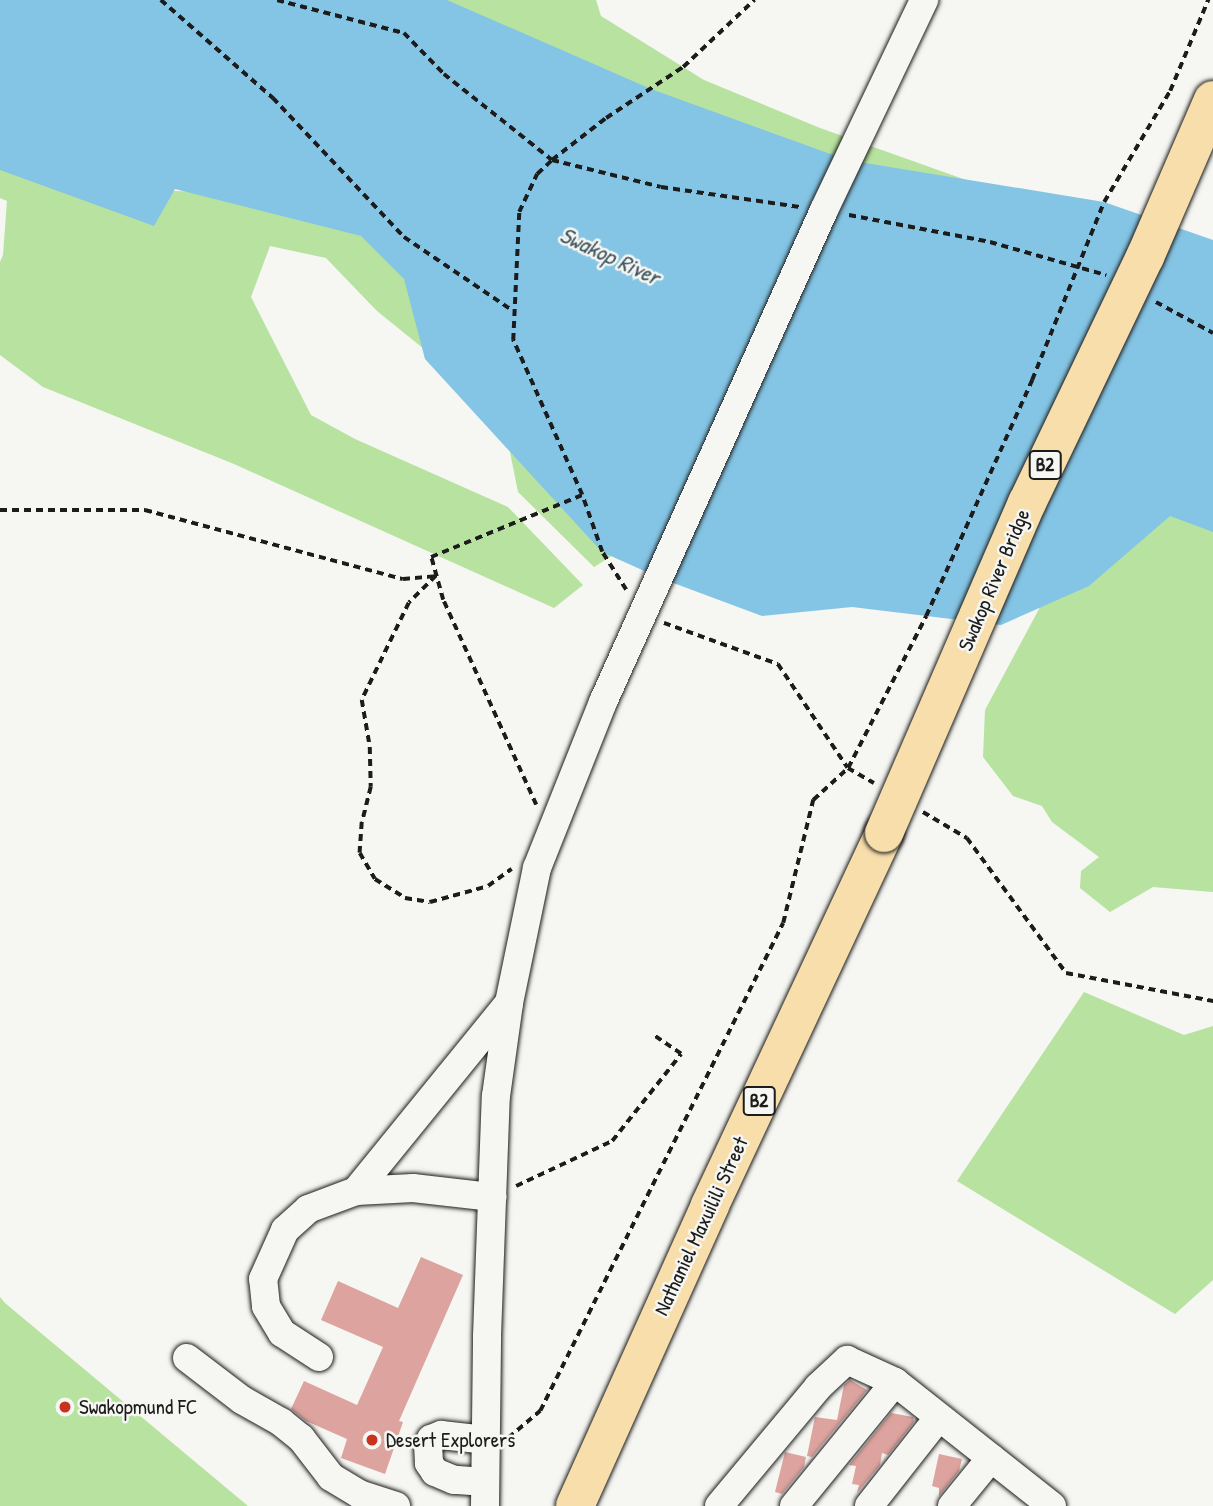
<!DOCTYPE html>
<html>
<head>
<meta charset="utf-8">
<style>
  body { margin:0 }
  #map { position:relative; width:1213px; height:1506px; overflow:hidden; background:#f6f6f2; font-family:"Patrick Hand",sans-serif }
  div>[style] { position:absolute }
  [style*='--x'] { left:calc(var(--x)*1px); top:calc(var(--y)*1px); width:calc(var(--w)*1px); rotate:calc(var(--a)*1deg) }
  .green>* { inset:0; background:#b7e29f }
  .water>* { inset:0; background:#84c5e5 }
  .building>* { inset:0; background:#dda39e }
  .path>* { height:3.5px; margin-top:-1.75px; transform-origin:0; background:repeating-linear-gradient(90deg,#1c1c1c 0 7px,transparent 0 12px) }
  .roads { filter:drop-shadow(0 0 2px #1c1c1c) drop-shadow(0 0 2px #1c1c1c) }
  .minor>* { height:28px; margin:-14px; padding:0 14px; transform-origin:14px; border-radius:14px; background:#f6f6f2 }
  .highway>* { height:38px; margin:-19px; padding:0 19px; transform-origin:19px; border-radius:19px; background:#f8deab }
  .bridges { filter:drop-shadow(0 0 2px #1c1c1c) drop-shadow(0 0 2px #1c1c1c) }
  .highway-bridge>* { height:38px; margin:-19px; padding:0 19px; transform-origin:19px; border-radius:19px; background:#f8deab }
  .dots>* { width:19px; height:19px; translate:-50% -50%; box-sizing:border-box; border:4px solid #f6f6f2; border-radius:50% }
  span { translate:-50% -50%; white-space:nowrap; text-align:center; line-height:1.15; -webkit-text-stroke:5px #f6f6f2; paint-order:stroke }
  .shield-label span { padding:2px 5px; background:#f6f6f2; border:2px solid; border-radius:5px; -webkit-text-stroke-width:0 }
  .shield-label { font-size:19px; color:#1c1c1c; font-weight:700 }
  .street-label { font-size:21px; color:#1c1c1c }
  .poi-label { font-size:21px; color:#1c1c1c }
  .left { translate:0 -50%; text-align:left }
  .water-label { font-size:23px; color:#405762; font-style:italic }
</style>
</head>
<body>
<div id="map">
  <div class="green">
    <i style="clip-path:polygon(0 0,596px 0,601px 16px,704px 80px,820px 128px,1213px 268px,1213px 892px,1153px 887px,1110px 912px,1080px 888px,1081px 871px,1099px 857px,1052px 822px,1042px 806px,1013px 796px,983px 757px,985px 710px,1094px 506px,642px 537px,594px 567px,518px 492px,502px 412px,377px 311px,326px 258px,270px 246px,251px 297px,311px 415px,355px 439px,508px 507px,583px 585px,554px 608px,234px 464px,43px 387px,0 355px,0 262px,3px 255px,7px 201px,0 198px,0 148px,130px 189px,314px 197px)"></i>
    <i style="clip-path:polygon(1084px 992px,1184px 1035px,1213px 1026px,1213px 1280px,1175px 1314px,957px 1181px)"></i>
    <i style="clip-path:polygon(0 1297px,5px 1303px,248px 1506px,0 1506px)"></i>
  </div>
  <div class="water">
    <i style="clip-path:polygon(0 0,447px 0,651px 89px,847px 160px,1104px 202px,1213px 240px,1213px 532px,1170px 516px,1089px 586px,1001px 625px,852px 607px,762px 616px,660px 578px,602px 552px,425px 359px,404px 279px,361px 236px,175px 189px,154px 226px,0 170px)"></i>
  </div>
  <div class="building">
    <i style="clip-path:polygon(421px 1257px,463px 1275px,399px 1421px,403px 1422px,385px 1474px,341px 1458px,347px 1439px,306px 1421px,291px 1409px,304px 1381px,357px 1405px,383px 1347px,321px 1320px,338px 1281px,398px 1308px)"></i>
    <i style="clip-path:polygon(850px 1380px,867px 1390px,812px 1457px,807px 1456px,815px 1417px,837px 1420px,844px 1385px)"></i>
    <i style="clip-path:polygon(891px 1413px,913px 1417px,914px 1422px,888px 1455px,882px 1453px,880px 1465px,857px 1493px,859px 1485px,852px 1484px,856px 1466px,849px 1465px)"></i>
    <i style="clip-path:polygon(785px 1452px,806px 1457px,804px 1467px,782px 1494px,775px 1492px)"></i>
    <i style="clip-path:polygon(939px 1454px,962px 1459px,959px 1471px,939px 1496px,939px 1488px,932px 1486px)"></i>
  </div>
  <div class="path">
    <i style="--x:161;--y:0;--w:149;--a:41.2"></i>
    <i style="--x:273;--y:98;--w:191;--a:46.7"></i>
    <i style="--x:404;--y:237;--w:130;--a:34.1"></i>
    <i style="--x:277;--y:0;--w:131;--a:14.6"></i>
    <i style="--x:404;--y:33;--w:57;--a:45.7"></i>
    <i style="--x:444;--y:74;--w:138;--a:38.5"></i>
    <i style="--x:552;--y:160;--w:112;--a:13.9"></i>
    <i style="--x:661;--y:187;--w:140;--a:8.2"></i>
    <i style="--x:849;--y:215;--w:144;--a:10.8"></i>
    <i style="--x:990;--y:242;--w:121;--a:15.9"></i>
    <i style="--x:1156;--y:302;--w:65;--a:28.5"></i>
    <i style="--x:0;--y:510;--w:145;--a:0"></i>
    <i style="--x:145;--y:510;--w:267;--a:15"></i>
    <i style="--x:403;--y:579;--w:33;--a:-5"></i>
    <i style="--x:436;--y:576;--w:38;--a:135"></i>
    <i style="--x:409;--y:603;--w:108;--a:115.9"></i>
    <i style="--x:362;--y:700;--w:48;--a:80.3"></i>
    <i style="--x:370;--y:747;--w:40;--a:88.6"></i>
    <i style="--x:371;--y:787;--w:36;--a:104"></i>
    <i style="--x:362;--y:822;--w:31;--a:94"></i>
    <i style="--x:360;--y:853;--w:30;--a:60"></i>
    <i style="--x:375;--y:879;--w:36;--a:32"></i>
    <i style="--x:405;--y:898;--w:25;--a:9"></i>
    <i style="--x:430;--y:902;--w:60;--a:-15.4"></i>
    <i style="--x:488;--y:886;--w:29;--a:-36"></i>
    <i style="--x:626;--y:590;--w:45;--a:-122.3"></i>
    <i style="--x:602;--y:552;--w:60;--a:-109.3"></i>
    <i style="--x:582;--y:495;--w:170;--a:-114"></i>
    <i style="--x:513;--y:340;--w:128;--a:-87.3"></i>
    <i style="--x:519;--y:212;--w:42;--a:-64.7"></i>
    <i style="--x:537;--y:174;--w:21;--a:-43"></i>
    <i style="--x:552;--y:160;--w:68;--a:-37.9"></i>
    <i style="--x:606;--y:118;--w:92;--a:-33.5"></i>
    <i style="--x:683;--y:67;--w:98;--a:-43.3"></i>
    <i style="--x:664;--y:623;--w:121;--a:19.8"></i>
    <i style="--x:778;--y:664;--w:125;--a:56.1"></i>
    <i style="--x:848;--y:768;--w:30;--a:30"></i>
    <i style="--x:536;--y:805;--w:225;--a:-114.4"></i>
    <i style="--x:443;--y:600;--w:45;--a:-105.6"></i>
    <i style="--x:431;--y:557;--w:163;--a:-22.3"></i>
    <i style="--x:923;--y:812;--w:51;--a:30.6"></i>
    <i style="--x:967;--y:838;--w:167;--a:53.7"></i>
    <i style="--x:1066;--y:973;--w:150;--a:10.8"></i>
    <i style="--x:516;--y:1186;--w:106;--a:-25.1"></i>
    <i style="--x:612;--y:1141;--w:111;--a:-51.6"></i>
    <i style="--x:681;--y:1054;--w:32;--a:-146"></i>
    <i style="--x:508;--y:1438;--w:42;--a:-40.2"></i>
    <i style="--x:540;--y:1411;--w:545;--a:-63.53"></i>
    <i style="--x:783;--y:923;--w:127;--a:-76.3"></i>
    <i style="--x:813;--y:800;--w:47;--a:-42.4"></i>
    <i style="--x:848;--y:768;--w:171;--a:-62.8"></i>
    <i style="--x:926;--y:616;--w:259;--a:-65.8"></i>
    <i style="--x:1032;--y:380;--w:192;--a:-68"></i>
    <i style="--x:1104;--y:202;--w:129;--a:-59.3"></i>
    <i style="--x:1170;--y:91;--w:99;--a:-67.3"></i>
  </div>
  <div class="roads">
    <div class="minor">
      <i style="--x:356;--y:1191;--w:57;--a:-3"></i>
      <i style="--x:413;--y:1188;--w:80;--a:6.5"></i>
      <i style="--x:319;--y:1357;--w:44;--a:-147"></i>
      <i style="--x:282;--y:1333;--w:31;--a:-121"></i>
      <i style="--x:266;--y:1306;--w:27;--a:-96"></i>
      <i style="--x:263;--y:1279;--w:54;--a:-65.8"></i>
      <i style="--x:285;--y:1230;--w:31;--a:-42"></i>
      <i style="--x:308;--y:1209;--w:51;--a:-20.6"></i>
      <i style="--x:356;--y:1191;--w:242;--a:-50.9"></i>
      <i style="--x:187;--y:1358;--w:69;--a:37.4"></i>
      <i style="--x:242;--y:1400;--w:45;--a:29.4"></i>
      <i style="--x:281;--y:1422;--w:26;--a:39"></i>
      <i style="--x:301;--y:1438;--w:49;--a:52.4"></i>
      <i style="--x:331;--y:1477;--w:33;--a:31"></i>
      <i style="--x:359;--y:1494;--w:39;--a:18"></i>
      <i style="--x:485;--y:1482;--w:31;--a:-176"></i>
      <i style="--x:454;--y:1480;--w:21;--a:-157"></i>
      <i style="--x:435;--y:1472;--w:11;--a:-124"></i>
      <i style="--x:429;--y:1463;--w:18;--a:-93"></i>
      <i style="--x:428;--y:1445;--w:7;--a:-63"></i>
      <i style="--x:431;--y:1439;--w:11;--a:-22"></i>
      <i style="--x:441;--y:1435;--w:45;--a:6.3"></i>
      <i style="--x:485;--y:1506;--w:170;--a:-89.3"></i>
      <i style="--x:487;--y:1336;--w:240;--a:-87.9"></i>
      <i style="--x:496;--y:1096;--w:94;--a:-82"></i>
      <i style="--x:509;--y:1003;--w:138;--a:-78.3"></i>
      <i style="--x:537;--y:868;--w:179;--a:-68.3"></i>
      <i style="--x:603;--y:702;--w:539;--a:-65.81"></i>
      <i style="--x:824;--y:210;--w:233;--a:-64.5"></i>
      <i style="--x:719;--y:1506;--w:155;--a:-50.2"></i>
      <i style="--x:818;--y:1387;--w:40;--a:-43"></i>
      <i style="--x:847;--y:1360;--w:53;--a:24.6"></i>
      <i style="--x:895;--y:1382;--w:200;--a:38.3"></i>
      <i style="--x:794;--y:1506;--w:160;--a:-50.8"></i>
      <i style="--x:869;--y:1506;--w:113;--a:-51.8"></i>
      <i style="--x:952;--y:1506;--w:62;--a:-50.9"></i>
    </div>
    <div class="highway">
      <i style="--x:575;--y:1506;--w:330;--a:-65.8"></i>
      <i style="--x:710;--y:1205;--w:411;--a:-64.9"></i>
    </div>
  </div>
  <div class="bridges">
    <div class="highway-bridge">
      <i style="--x:884;--y:833;--w:360;--a:-66.6"></i>
      <i style="--x:1027;--y:503;--w:273;--a:-64.4"></i>
      <i style="--x:1145;--y:257;--w:171;--a:-66.6"></i>
    </div>
  </div>
  <div class="dots">
    <i style="left:65px;top:1407px;background:#c8321e"></i>
    <i style="left:372px;top:1440px;background:#c8321e"></i>
  </div>
  <div class="shield-label">
    <span style="left:1045px;top:465px">B2</span>
    <span style="left:759px;top:1101px">B2</span>
  </div>
  <div class="street-label">
    <span style="left:994px;top:580px;rotate:-67deg">Swakop River Bridge</span>
    <span style="left:701px;top:1226px;rotate:-65deg">Nathaniel Maxuilili Street</span>
  </div>
  <div class="poi-label">
    <span class="left" style="left:79px;top:1407px">Swakopmund FC</span>
    <span class="left" style="left:386px;top:1440px">Desert Explorers</span>
  </div>
  <div class="water-label">
    <span style="left:610px;top:256px;rotate:25deg">Swakop River</span>
  </div>
</div>
</body>
</html>
